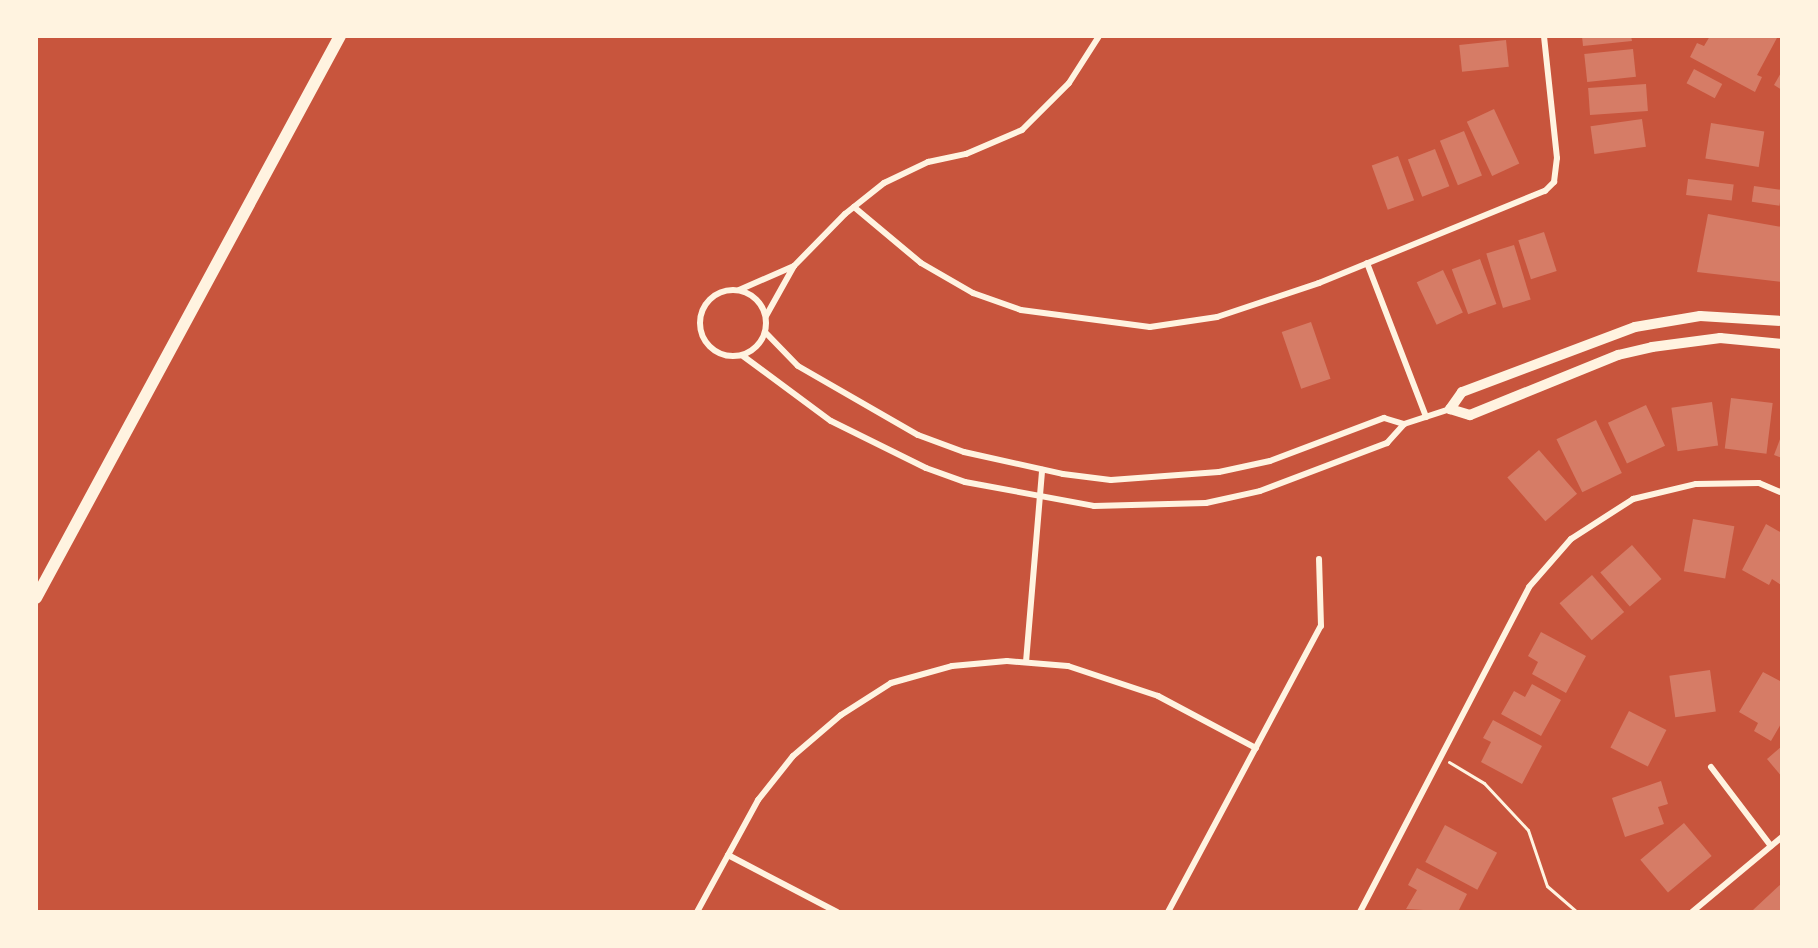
<!DOCTYPE html>
<html>
<head>
<meta charset="utf-8">
<style>
  body { margin:0 }
  #map { position:relative; width:1818px; height:948px; overflow:hidden; background:#c8553d; font-family:Helvetica,sans-serif }
  div>[style] { position:absolute }
  [style*='--x'] { left:calc(var(--x)*1px); top:calc(var(--y)*1px); width:calc(var(--w)*1px); rotate:calc(var(--a)*1deg) }
  .building>* { inset:0; background:#d67c66; transform-origin:0 0 }
  .path>* { height:3px; margin:-1.5px; padding:0 1.5px; transform-origin:1.5px; border-radius:1.5px; background:#fff3e0 }
  .minor>* { height:6px; margin:-3px; padding:0 3px; transform-origin:3px; border-radius:3px; background:#fff3e0 }
  .minor>.ring { margin:-3px; padding:0; box-sizing:content-box; background:none; border:6px solid #fff3e0; border-radius:50% }
  .tertiary>* { height:10px; margin:-5px; padding:0 5px; transform-origin:5px; border-radius:5px; background:#fff3e0 }
  .secondary>* { height:12px; margin:-6px; padding:0 6px; transform-origin:6px; border-radius:6px; background:#fff3e0 }
  span { translate:-50% -50%; white-space:nowrap; text-align:center; line-height:1.15; -webkit-text-stroke:6px #fff3e0; paint-order:stroke }
  .frame { position:absolute; inset:0; border:38px solid #fff3e0; pointer-events:none }
</style>
</head>
<body>
<div id="map">
  <div class="building">
    <i style="clip-path:polygon(1582px 36px,1631px 36px,1632px 41px,1583px 46px)"></i>
    <i style="clip-path:polygon(1710px 36px,1778px 36px,1757px 75px,1762px 77px,1755px 92px,1690px 57px,1697px 43px,1704px 46px)"></i>
    <i style="left:1506px;top:40px;width:27px;height:47px;rotate:84deg"></i>
    <i style="left:1633px;top:49px;width:28px;height:49px;rotate:84deg"></i>
    <i style="left:1694px;top:69px;width:32px;height:16px;rotate:28deg"></i>
    <i style="clip-path:polygon(1782px 71px,1782px 90px,1774px 85px)"></i>
    <i style="left:1646px;top:84px;width:27px;height:58px;rotate:86deg"></i>
    <i style="left:1494px;top:109px;width:60px;height:30px;rotate:65deg"></i>
    <i style="left:1642px;top:119px;width:28px;height:52px;rotate:82deg"></i>
    <i style="left:1711px;top:123px;width:54px;height:36px;rotate:9deg"></i>
    <i style="left:1464px;top:131px;width:48px;height:26px;rotate:68deg"></i>
    <i style="left:1435px;top:149px;width:40px;height:29px;rotate:69deg"></i>
    <i style="left:1398px;top:156px;width:47px;height:28px;rotate:70deg"></i>
    <i style="left:1688px;top:179px;width:46px;height:16px;rotate:7deg"></i>
    <i style="left:1754px;top:186px;width:28px;height:16px;rotate:8deg"></i>
    <i style="clip-path:polygon(1708px 214px,1782px 227px,1782px 282px,1697px 272px)"></i>
    <i style="left:1544px;top:232px;width:41px;height:27px;rotate:72deg"></i>
    <i style="left:1514px;top:245px;width:57px;height:29px;rotate:73deg"></i>
    <i style="left:1480px;top:259px;width:48px;height:30px;rotate:70deg"></i>
    <i style="left:1443px;top:270px;width:47px;height:29px;rotate:65deg"></i>
    <i style="left:1311px;top:322px;width:60px;height:31px;rotate:71deg"></i>
    <i style="left:1731px;top:398px;width:42px;height:51px;rotate:7deg"></i>
    <i style="left:1712px;top:402px;width:44px;height:41px;rotate:82deg"></i>
    <i style="left:1646px;top:405px;width:45px;height:42px;rotate:65deg"></i>
    <i style="left:1596px;top:420px;width:59px;height:44px;rotate:64deg"></i>
    <i style="clip-path:polygon(1782px 434px,1782px 458px,1774px 455px)"></i>
    <i style="left:1539px;top:450px;width:58px;height:42px;rotate:49deg"></i>
    <i style="left:1693px;top:519px;width:42px;height:53px;rotate:10deg"></i>
    <i style="clip-path:polygon(1766px 524px,1782px 533px,1781px 585px,1772px 579px,1769px 585px,1742px 570px)"></i>
    <i style="left:1632px;top:545px;width:45px;height:42px;rotate:49deg"></i>
    <i style="left:1592px;top:575px;width:49px;height:43px;rotate:49deg"></i>
    <i style="clip-path:polygon(1541px 632px,1586px 656px,1566px 693px,1532px 674px,1538px 662px,1528px 656px)"></i>
    <i style="left:1710px;top:670px;width:42px;height:41px;rotate:82deg"></i>
    <i style="clip-path:polygon(1763px 672px,1782px 682px,1782px 722px,1771px 741px,1754px 731px,1758px 723px,1739px 712px)"></i>
    <i style="clip-path:polygon(1532px 684px,1561px 700px,1541px 736px,1501px 714px,1514px 691px,1525px 697px)"></i>
    <i style="left:1629px;top:711px;width:42px;height:41px;rotate:27deg"></i>
    <i style="clip-path:polygon(1493px 720px,1542px 746px,1522px 784px,1481px 762px,1491px 742px,1483px 738px)"></i>
    <i style="clip-path:polygon(1782px 746px,1782px 777px,1767px 759px)"></i>
    <i style="clip-path:polygon(1661px 781px,1668px 804px,1658px 807px,1664px 824px,1625px 837px,1612px 798px)"></i>
    <i style="left:1684px;top:823px;width:43px;height:57px;rotate:50deg"></i>
    <i style="left:1445px;top:825px;width:59px;height:42px;rotate:28deg"></i>
    <i style="clip-path:polygon(1417px 868px,1467px 894px,1458px 912px,1406px 909px,1417px 890px,1408px 885px)"></i>
    <i style="clip-path:polygon(1782px 883px,1782px 912px,1754px 912px,1753px 910px)"></i>
  </div>
  <div class="path">
    <i style="--x:1449;--y:762;--w:41;--a:31"></i>
    <i style="--x:1484;--y:783;--w:64;--a:46.9"></i>
    <i style="--x:1528;--y:830;--w:59;--a:71.3"></i>
    <i style="--x:1547;--y:886;--w:40;--a:41"></i>
  </div>
  <div class="minor">
    <i style="--x:854;--y:207;--w:87;--a:39.9"></i>
    <i style="--x:921;--y:263;--w:60;--a:30"></i>
    <i style="--x:973;--y:293;--w:51;--a:19.5"></i>
    <i style="--x:1021;--y:310;--w:130;--a:7.5"></i>
    <i style="--x:1150;--y:327;--w:68;--a:-8.5"></i>
    <i style="--x:1217;--y:317;--w:108;--a:-18.4"></i>
    <i style="--x:1319;--y:283;--w:244;--a:-22.2"></i>
    <i style="--x:1545;--y:191;--w:13;--a:-45"></i>
    <i style="--x:1554;--y:182;--w:24;--a:-83"></i>
    <i style="--x:1557;--y:158;--w:123;--a:-96.1"></i>
    <i style="--x:1367;--y:263;--w:165;--a:69"></i>
    <i class="ring" style="left:700px;top:290px;width:60px;height:60px"></i>
    <i style="--x:739;--y:290;--w:60;--a:-23.6"></i>
    <i style="--x:766;--y:316;--w:57;--a:-60.8"></i>
    <i style="--x:794;--y:266;--w:73;--a:-45.6"></i>
    <i style="--x:845;--y:214;--w:50;--a:-38.5"></i>
    <i style="--x:884;--y:183;--w:49;--a:-25.5"></i>
    <i style="--x:928;--y:162;--w:39;--a:-12"></i>
    <i style="--x:966;--y:154;--w:61;--a:-23.2"></i>
    <i style="--x:1022;--y:130;--w:66;--a:-45"></i>
    <i style="--x:1069;--y:83;--w:56;--a:-57.4"></i>
    <i style="--x:765;--y:332;--w:47;--a:45.9"></i>
    <i style="--x:798;--y:366;--w:138;--a:29.9"></i>
    <i style="--x:918;--y:435;--w:49;--a:20.3"></i>
    <i style="--x:964;--y:452;--w:101;--a:12.5"></i>
    <i style="--x:1063;--y:474;--w:48;--a:7.1"></i>
    <i style="--x:1111;--y:480;--w:108;--a:-4.2"></i>
    <i style="--x:1219;--y:472;--w:52;--a:-12.2"></i>
    <i style="--x:1270;--y:461;--w:122;--a:-20.7"></i>
    <i style="--x:1384;--y:418;--w:21;--a:17"></i>
    <i style="--x:743;--y:356;--w:109;--a:36.5"></i>
    <i style="--x:831;--y:421;--w:106;--a:26.3"></i>
    <i style="--x:926;--y:468;--w:41;--a:19.7"></i>
    <i style="--x:965;--y:482;--w:131;--a:10.5"></i>
    <i style="--x:1094;--y:506;--w:112;--a:-1.5"></i>
    <i style="--x:1206;--y:503;--w:55;--a:-12.5"></i>
    <i style="--x:1260;--y:491;--w:136;--a:-20.7"></i>
    <i style="--x:1387;--y:443;--w:25;--a:-48"></i>
    <i style="--x:1404;--y:424;--w:48;--a:-18.1"></i>
    <i style="--x:1026;--y:662;--w:193;--a:-85.2"></i>
    <i style="--x:1711;--y:767;--w:99;--a:52.8"></i>
    <i style="--x:728;--y:855;--w:123;--a:27.6"></i>
    <i style="--x:697;--y:912;--w:128;--a:-61.4"></i>
    <i style="--x:758;--y:800;--w:56;--a:-51.5"></i>
    <i style="--x:793;--y:756;--w:63;--a:-40.5"></i>
    <i style="--x:841;--y:715;--w:59;--a:-32.6"></i>
    <i style="--x:891;--y:683;--w:63;--a:-15.6"></i>
    <i style="--x:952;--y:666;--w:55;--a:-5.2"></i>
    <i style="--x:1007;--y:661;--w:61;--a:4.7"></i>
    <i style="--x:1068;--y:666;--w:95;--a:18.4"></i>
    <i style="--x:1158;--y:696;--w:111;--a:28"></i>
    <i style="--x:1168;--y:912;--w:324;--a:-61.9"></i>
    <i style="--x:1321;--y:626;--w:67;--a:-91.7"></i>
    <i style="--x:1360;--y:912;--w:366;--a:-62.5"></i>
    <i style="--x:1529;--y:587;--w:64;--a:-48.8"></i>
    <i style="--x:1571;--y:539;--w:74;--a:-32.8"></i>
    <i style="--x:1633;--y:499;--w:65;--a:-13.4"></i>
    <i style="--x:1696;--y:484;--w:63;--a:-0.9"></i>
    <i style="--x:1759;--y:483;--w:25;--a:23"></i>
    <i style="--x:1692;--y:912;--w:117;--a:-39.8"></i>
  </div>
  <div class="tertiary">
    <i style="--x:1782;--y:321;--w:82;--a:-176.5"></i>
    <i style="--x:1700;--y:316;--w:66;--a:170.4"></i>
    <i style="--x:1635;--y:327;--w:185;--a:159.4"></i>
    <i style="--x:1462;--y:392;--w:21;--a:125"></i>
    <i style="--x:1450;--y:409;--w:21;--a:17"></i>
    <i style="--x:1470;--y:415;--w:160;--a:-22.1"></i>
    <i style="--x:1618;--y:355;--w:35;--a:-13"></i>
    <i style="--x:1652;--y:347;--w:69;--a:-7.5"></i>
    <i style="--x:1720;--y:338;--w:62;--a:5.5"></i>
  </div>
  <div class="secondary">
    <i style="--x:36;--y:598;--w:639;--a:-61.59"></i>
  </div>
  <div class="frame"></div>
</div>
</body>
</html>
